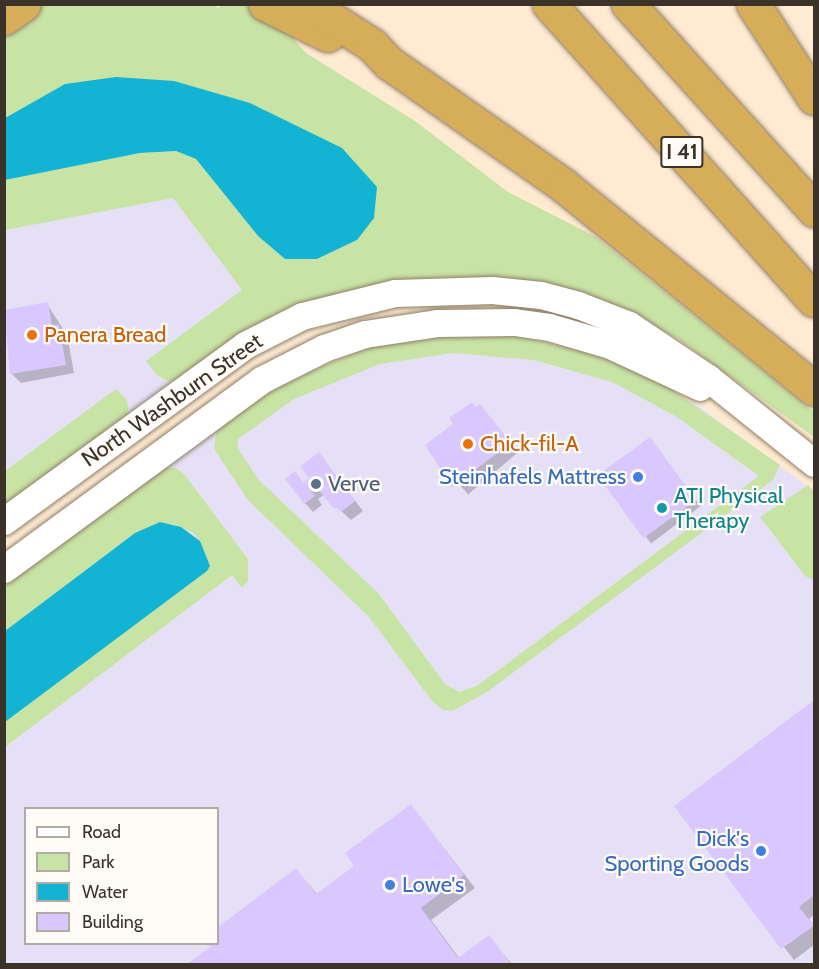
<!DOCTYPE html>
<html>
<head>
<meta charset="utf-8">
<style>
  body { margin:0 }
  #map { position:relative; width:819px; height:969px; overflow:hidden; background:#ffebd2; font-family:Cabin,sans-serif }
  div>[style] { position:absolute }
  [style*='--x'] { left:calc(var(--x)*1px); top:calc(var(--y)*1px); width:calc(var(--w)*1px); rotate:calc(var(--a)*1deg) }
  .commercial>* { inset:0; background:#e6e0f6 }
  .green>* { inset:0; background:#c8e4a5 }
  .water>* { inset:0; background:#13b4d3 }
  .shadow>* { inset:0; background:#0003; transform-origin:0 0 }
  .building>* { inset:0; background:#d9c8fd; transform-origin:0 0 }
  .roads { filter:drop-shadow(0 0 2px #907e67) drop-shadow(0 0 2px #907e67) }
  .minor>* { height:27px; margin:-13.5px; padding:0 13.5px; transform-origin:13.5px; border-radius:13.5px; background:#fff }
  .highway>* { height:33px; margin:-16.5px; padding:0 16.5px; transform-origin:16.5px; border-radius:16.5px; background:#d6ad58 }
  .dots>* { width:16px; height:16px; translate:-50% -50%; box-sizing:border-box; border:3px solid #fffbf6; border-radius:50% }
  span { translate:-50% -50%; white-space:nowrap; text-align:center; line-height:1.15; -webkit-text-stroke:4.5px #fffbf6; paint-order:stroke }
  .shield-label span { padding:2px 4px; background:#fffbf6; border:2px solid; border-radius:4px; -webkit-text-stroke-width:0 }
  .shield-label { font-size:21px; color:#3b332a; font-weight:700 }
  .food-label { font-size:22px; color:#c56008 }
  .left { translate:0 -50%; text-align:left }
  .street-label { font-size:22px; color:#3b332a }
  .shop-label { font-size:22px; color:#366cbe }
  .right { translate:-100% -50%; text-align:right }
  .service-label { font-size:22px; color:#4e5e75 }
  .culture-label { font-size:22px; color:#0d838f }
  .frame { position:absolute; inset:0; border:6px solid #3b332a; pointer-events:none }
  .legend { position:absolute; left:24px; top:807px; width:195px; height:138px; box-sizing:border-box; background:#fffbf6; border:2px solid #b1aba4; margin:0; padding:8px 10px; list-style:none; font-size:18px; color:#3b332a }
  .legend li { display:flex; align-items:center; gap:12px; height:30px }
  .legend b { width:30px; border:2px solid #b1aba4 }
</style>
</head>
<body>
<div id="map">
  <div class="commercial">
    <i style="clip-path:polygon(186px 168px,295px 308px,5px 509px,5px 208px)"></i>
    <i style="clip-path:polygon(evenodd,450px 334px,693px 402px,814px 491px,814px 964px,5px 964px,4px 585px,227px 419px,450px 334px,26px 808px,218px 808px,218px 944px,26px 944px,26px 808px)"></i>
  </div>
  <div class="green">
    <i style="clip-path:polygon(40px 4px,210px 4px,219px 8px,221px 5px,245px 5px,277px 20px,306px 53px,415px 121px,508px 192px,596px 237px,814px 412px,814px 437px,677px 338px,630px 314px,513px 281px,463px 277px,395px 281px,173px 383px,158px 376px,146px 361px,242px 290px,173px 198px,5px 230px,5px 180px,140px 153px,176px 151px,196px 159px,258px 236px,285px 259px,317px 259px,357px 240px,65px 84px,5px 118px,4px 29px)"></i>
    <i style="clip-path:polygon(evenodd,450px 334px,510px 334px,603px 356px,654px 377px,780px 465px,773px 480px,487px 692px,452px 711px,443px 710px,432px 701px,369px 617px,248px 500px,214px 449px,217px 427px,287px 381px,370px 347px,450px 334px,453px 353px,534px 360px,612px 382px,677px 417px,759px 476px,477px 686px,459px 692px,445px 684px,379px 594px,259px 480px,238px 449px,238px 439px,294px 399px,380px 364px,453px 353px)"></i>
    <i style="clip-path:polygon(116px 389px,127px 400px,129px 416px,5px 509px,5px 471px)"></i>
    <i style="clip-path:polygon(163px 468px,176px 468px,184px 474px,248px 559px,248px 581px,242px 588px,232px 575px,5px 747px,5px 722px,207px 571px,200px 541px,192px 532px,172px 524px,135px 533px,5px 631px,5px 585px)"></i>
    <i style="clip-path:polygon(808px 485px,814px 491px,814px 580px,805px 576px,760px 517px)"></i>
  </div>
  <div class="water">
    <i style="clip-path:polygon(116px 77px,174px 81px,250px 103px,342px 148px,377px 187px,374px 218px,357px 240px,317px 259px,285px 259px,258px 236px,196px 159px,176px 151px,140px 153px,5px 180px,5px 118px,65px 84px)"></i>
    <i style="clip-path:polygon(160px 522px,181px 527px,200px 541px,210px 566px,207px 571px,5px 722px,5px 631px,135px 533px)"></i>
  </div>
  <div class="shadow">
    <i style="clip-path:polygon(47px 304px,67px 335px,74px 373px,21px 383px,12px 374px,4px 312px)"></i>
    <i style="left:480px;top:406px;width:60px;height:66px;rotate:50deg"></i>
    <i style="left:650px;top:439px;width:84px;height:62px;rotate:53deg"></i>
    <i style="clip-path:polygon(319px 454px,363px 511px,351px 520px,324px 495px,318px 499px,322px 505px,313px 512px,305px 503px,295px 473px,304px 483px,311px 478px)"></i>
    <i style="clip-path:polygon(814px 702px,814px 915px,809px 919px,814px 926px,814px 945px,794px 960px,676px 807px)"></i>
    <i style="clip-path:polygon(411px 806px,475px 888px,431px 920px,460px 959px,489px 937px,512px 964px,190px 964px,212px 948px,209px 944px,218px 944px,218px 929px,296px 870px,318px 895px,356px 866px)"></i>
  </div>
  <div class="building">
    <i style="clip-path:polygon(48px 302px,52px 326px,59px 325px,66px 365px,10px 374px,4px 310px)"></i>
    <i style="clip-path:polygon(472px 402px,476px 407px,480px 404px,511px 443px,452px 487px,425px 445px,453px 424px,449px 418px)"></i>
    <i style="left:650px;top:437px;width:78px;height:65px;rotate:54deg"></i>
    <i style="clip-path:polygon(319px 452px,355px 501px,341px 512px,337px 507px,334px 509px,316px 486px,310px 490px,315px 496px,304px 504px,285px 479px,295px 471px,303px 482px,309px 478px,300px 467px)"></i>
    <i style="clip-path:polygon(814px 700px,814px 895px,799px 907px,814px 926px,781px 949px,674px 806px)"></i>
    <i style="clip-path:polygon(411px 804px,464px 875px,421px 908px,458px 958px,489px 935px,511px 964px,187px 964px,210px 947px,207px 944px,218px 944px,218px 927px,296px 868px,316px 894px,354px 866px,345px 853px)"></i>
  </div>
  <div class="roads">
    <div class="minor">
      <i style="--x:4;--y:521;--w:298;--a:-36.1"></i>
      <i style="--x:245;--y:345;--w:64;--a:-27"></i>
      <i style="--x:302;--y:316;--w:96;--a:-13.9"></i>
      <i style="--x:395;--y:293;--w:97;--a:-1.8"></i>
      <i style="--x:492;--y:290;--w:49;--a:5.8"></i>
      <i style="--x:541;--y:295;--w:38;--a:15"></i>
      <i style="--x:578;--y:305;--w:55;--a:21.4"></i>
      <i style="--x:629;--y:325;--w:95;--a:33.9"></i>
      <i style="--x:708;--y:378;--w:136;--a:38.7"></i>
      <i style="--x:4;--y:569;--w:319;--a:-36.3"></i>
      <i style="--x:261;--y:380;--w:71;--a:-26.9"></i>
      <i style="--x:324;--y:348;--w:43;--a:-18.9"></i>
      <i style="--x:365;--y:334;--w:74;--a:-8.6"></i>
      <i style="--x:438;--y:323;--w:76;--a:-0.8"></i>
      <i style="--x:514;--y:322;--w:35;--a:8"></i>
      <i style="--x:549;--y:327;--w:64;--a:16.4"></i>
      <i style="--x:610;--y:345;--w:99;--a:25"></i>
    </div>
    <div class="highway">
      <i style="--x:265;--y:4;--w:70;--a:26.2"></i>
      <i style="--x:308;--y:4;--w:76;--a:32.6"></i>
      <i style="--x:372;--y:45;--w:25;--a:47"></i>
      <i style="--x:389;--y:63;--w:213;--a:35"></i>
      <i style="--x:563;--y:185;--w:323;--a:39.1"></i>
      <i style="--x:549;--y:4;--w:397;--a:48.2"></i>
      <i style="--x:628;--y:4;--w:278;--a:47.9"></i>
      <i style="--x:753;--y:4;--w:112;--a:57"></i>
      <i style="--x:4;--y:18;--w:24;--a:-35"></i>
    </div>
  </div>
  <div class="dots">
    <i style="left:32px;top:335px;background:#e8710a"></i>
    <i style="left:468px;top:444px;background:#e8710a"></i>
    <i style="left:638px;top:477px;background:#3f7fe0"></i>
    <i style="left:316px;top:484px;background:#5c6f8a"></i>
    <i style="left:662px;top:508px;background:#0f9aa8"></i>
    <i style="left:761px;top:851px;background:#3f7fe0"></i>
    <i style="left:390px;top:885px;background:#3f7fe0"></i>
  </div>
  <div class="shield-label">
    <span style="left:682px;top:152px">I 41</span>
  </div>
  <div class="food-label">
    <span class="left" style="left:44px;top:335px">Panera Bread</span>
    <span class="left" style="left:480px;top:444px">Chick-fil-A</span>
  </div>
  <div class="street-label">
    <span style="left:172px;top:400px;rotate:-35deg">North Washburn Street</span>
  </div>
  <div class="shop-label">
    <span class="right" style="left:626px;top:477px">Steinhafels Mattress</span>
    <span class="right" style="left:749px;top:851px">Dick's<br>Sporting Goods</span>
    <span class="left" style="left:402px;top:885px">Lowe's</span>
  </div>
  <div class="service-label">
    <span class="left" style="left:328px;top:484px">Verve</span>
  </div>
  <div class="culture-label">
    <span class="left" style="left:674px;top:508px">ATI Physical<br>Therapy</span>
  </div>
  <div class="frame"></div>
  <ul class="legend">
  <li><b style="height:8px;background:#fff"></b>Road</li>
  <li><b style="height:16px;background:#c8e4a5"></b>Park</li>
  <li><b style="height:16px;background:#13b4d3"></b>Water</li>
  <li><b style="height:16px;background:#d9c8fd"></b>Building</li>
  </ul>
</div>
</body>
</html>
